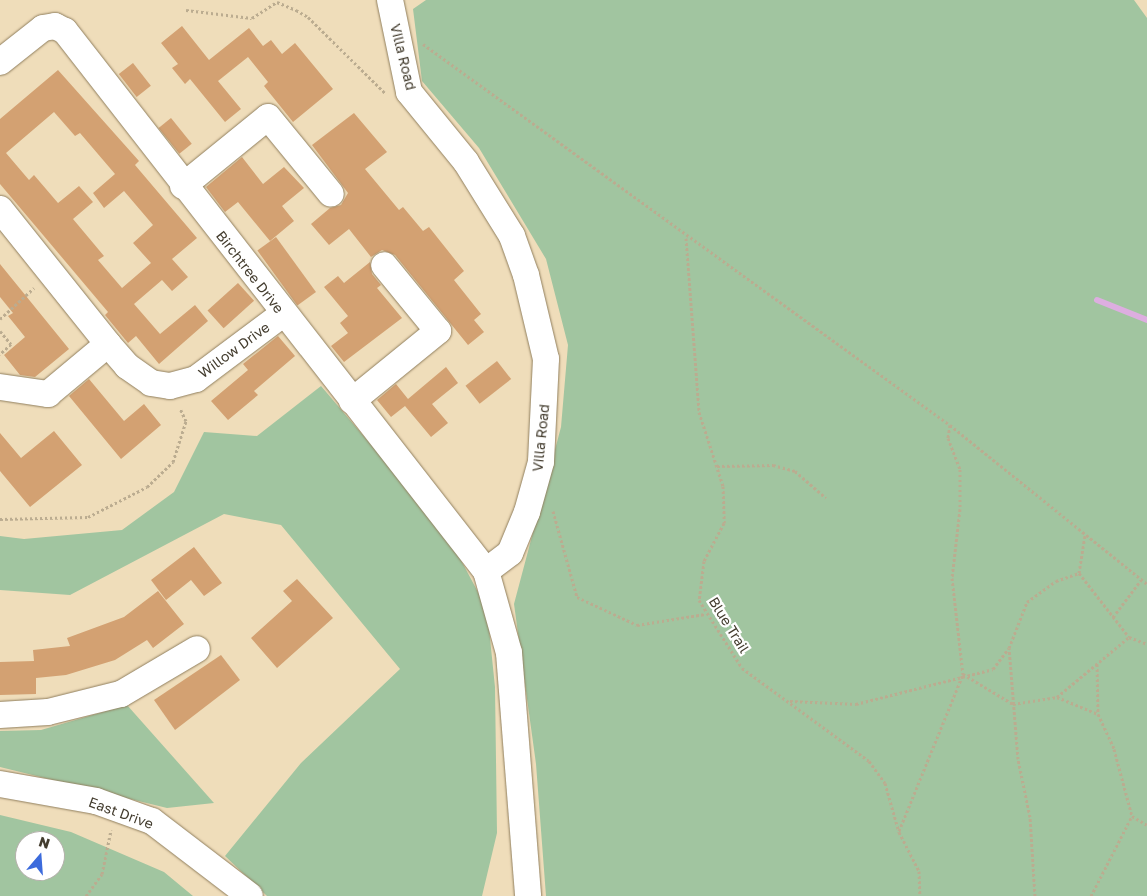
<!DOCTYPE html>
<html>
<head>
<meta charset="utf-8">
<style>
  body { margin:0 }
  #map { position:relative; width:1147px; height:896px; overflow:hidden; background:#efddba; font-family:"Golos Text",sans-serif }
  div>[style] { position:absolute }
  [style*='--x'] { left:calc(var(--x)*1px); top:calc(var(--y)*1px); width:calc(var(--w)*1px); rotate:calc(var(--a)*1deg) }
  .green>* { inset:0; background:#a1c5a0 }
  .stream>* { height:6px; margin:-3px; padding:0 3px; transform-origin:3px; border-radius:3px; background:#ddaee0 }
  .building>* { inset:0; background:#d3a172; transform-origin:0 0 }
  .path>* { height:3px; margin-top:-1.5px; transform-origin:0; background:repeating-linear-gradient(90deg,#bbac90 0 2.5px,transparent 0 5px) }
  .roads { filter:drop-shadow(0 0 1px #907f5e) drop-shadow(0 0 1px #907f5e) }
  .minor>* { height:26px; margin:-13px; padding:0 13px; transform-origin:13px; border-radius:13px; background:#fff }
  span { translate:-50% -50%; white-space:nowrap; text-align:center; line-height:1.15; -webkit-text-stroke:4.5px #fff; paint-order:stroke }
  .street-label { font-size:14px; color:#433c2e }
  .north { position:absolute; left:15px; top:831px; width:50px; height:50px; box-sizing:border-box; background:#fff; border:1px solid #b4b1ab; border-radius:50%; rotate:18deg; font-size:14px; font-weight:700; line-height:20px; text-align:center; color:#433c2e }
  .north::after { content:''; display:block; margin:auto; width:18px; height:22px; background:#3c6bdc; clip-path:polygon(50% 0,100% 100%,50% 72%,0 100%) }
</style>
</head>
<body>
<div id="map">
  <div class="green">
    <i style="clip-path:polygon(426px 0,1134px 0,1147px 18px,1147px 896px,546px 896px,536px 764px,514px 604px,561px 427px,568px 345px,546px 259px,479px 148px,422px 81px,413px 9px)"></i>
    <i style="clip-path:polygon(321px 386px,447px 534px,487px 609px,495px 687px,497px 833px,482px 896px,267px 896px,225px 856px,301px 763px,400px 669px,281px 525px,224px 514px,70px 595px,0 590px,0 536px,24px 539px,122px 530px,174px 492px,204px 432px,257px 436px)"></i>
    <i style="clip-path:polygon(127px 705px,214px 803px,167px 808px,0 767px,0 731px,41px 730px)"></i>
    <i style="clip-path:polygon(evenodd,0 815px,71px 832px,164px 872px,193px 896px,0 896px,0 815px,25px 841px,55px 841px,55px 871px,25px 871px,25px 841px)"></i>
  </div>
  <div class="stream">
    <i style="--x:1097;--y:300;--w:54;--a:21.8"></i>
  </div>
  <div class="building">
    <i style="clip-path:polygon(182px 26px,209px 60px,249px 28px,263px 46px,271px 40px,282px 54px,295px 43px,333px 89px,293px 122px,264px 86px,268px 82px,248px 57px,218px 81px,241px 109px,225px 122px,190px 79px,185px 84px,172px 68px,178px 64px,161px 43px)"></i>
    <i style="left:133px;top:63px;width:29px;height:18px;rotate:52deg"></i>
    <i style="clip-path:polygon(evenodd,58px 70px,139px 161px,135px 165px,197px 238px,172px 259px,188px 277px,172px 291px,162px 280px,134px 304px,160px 334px,195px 305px,208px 321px,159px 364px,136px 336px,128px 343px,105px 315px,108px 312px,0 184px,0 119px,58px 70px,54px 112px,75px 136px,80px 133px,115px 174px,93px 193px,104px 208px,124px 191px,153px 225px,133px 243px,151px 263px,122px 288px,98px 260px,104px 256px,73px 219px,93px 202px,79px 186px,58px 203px,34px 175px,29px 180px,6px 153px,54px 112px)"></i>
    <i style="clip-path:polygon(354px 113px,387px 152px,365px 169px,399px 210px,403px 207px,423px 231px,429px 227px,464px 271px,454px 280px,481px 314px,474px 320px,484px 332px,468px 345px,395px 255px,382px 250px,371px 257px,349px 229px,329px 245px,311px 224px,330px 208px,341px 205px,348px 193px,312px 145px)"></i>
    <i style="left:171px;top:118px;width:33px;height:16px;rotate:51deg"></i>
    <i style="clip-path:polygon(242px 157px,263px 184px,284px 167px,304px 188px,282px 206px,294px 221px,270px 241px,238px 202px,225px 212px,206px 187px)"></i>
    <i style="left:276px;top:237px;width:68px;height:23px;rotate:54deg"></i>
    <i style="clip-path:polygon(370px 262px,372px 274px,381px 285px,377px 288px,402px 318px,344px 362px,331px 346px,348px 333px,340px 323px,348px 316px,324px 287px,338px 276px,344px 283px)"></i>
    <i style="clip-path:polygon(0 264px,69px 349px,35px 377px,20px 375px,4px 355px,25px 337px,8px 316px,13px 313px,0 297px)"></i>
    <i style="left:238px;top:283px;width:24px;height:41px;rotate:48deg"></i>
    <i style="clip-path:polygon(278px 336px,295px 356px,254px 391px,258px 395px,228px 420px,211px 401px,248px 370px,243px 364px)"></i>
    <i style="left:497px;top:361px;width:23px;height:40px;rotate:52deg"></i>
    <i style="clip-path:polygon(446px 367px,458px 383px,432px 404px,448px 423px,431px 437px,405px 406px,391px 417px,377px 400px,396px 384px,408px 399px)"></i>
    <i style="clip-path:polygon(89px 379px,124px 421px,144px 404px,161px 425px,121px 459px,69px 396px)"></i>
    <i style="clip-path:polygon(54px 431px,82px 465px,30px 507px,0 471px,0 433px,21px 458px)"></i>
    <i style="clip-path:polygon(194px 547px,222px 583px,204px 596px,191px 580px,166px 600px,151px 580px)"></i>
    <i style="clip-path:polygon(297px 579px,333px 618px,277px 668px,251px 638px,292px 601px,283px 591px)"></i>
    <i style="clip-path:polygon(158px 591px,184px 624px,153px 648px,147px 640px,115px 660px,66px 675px,36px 678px,36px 694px,0 695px,0 662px,34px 661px,33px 650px,70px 646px,67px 638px,124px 617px)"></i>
    <i style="clip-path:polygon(221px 655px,240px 680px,175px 730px,154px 700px)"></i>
  </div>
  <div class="path">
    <i style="--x:186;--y:10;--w:66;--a:6.9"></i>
    <i style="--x:252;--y:18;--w:30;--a:-33"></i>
    <i style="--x:277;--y:2;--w:21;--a:23"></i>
    <i style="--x:296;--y:10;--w:14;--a:30"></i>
    <i style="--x:308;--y:17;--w:110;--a:44.6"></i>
    <i style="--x:423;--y:44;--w:650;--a:35.87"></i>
    <i style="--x:950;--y:425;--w:253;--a:38.9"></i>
    <i style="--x:686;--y:238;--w:174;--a:85.7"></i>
    <i style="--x:699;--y:412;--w:78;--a:72"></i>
    <i style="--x:723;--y:486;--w:37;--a:88"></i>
    <i style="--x:724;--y:523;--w:43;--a:117.8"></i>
    <i style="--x:704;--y:561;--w:39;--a:97"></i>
    <i style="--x:699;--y:600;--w:80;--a:57.7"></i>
    <i style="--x:742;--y:668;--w:157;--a:36.2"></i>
    <i style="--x:869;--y:761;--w:27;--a:54"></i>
    <i style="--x:885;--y:783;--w:51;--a:74.1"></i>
    <i style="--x:899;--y:832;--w:44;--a:62.9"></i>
    <i style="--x:919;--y:871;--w:25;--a:88"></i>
    <i style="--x:0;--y:319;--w:46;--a:-42.4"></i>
    <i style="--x:0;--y:331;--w:17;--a:50"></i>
    <i style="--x:11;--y:344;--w:15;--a:138"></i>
    <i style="--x:950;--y:425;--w:13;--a:99"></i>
    <i style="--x:948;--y:438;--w:33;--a:69"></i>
    <i style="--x:960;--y:469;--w:40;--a:90"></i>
    <i style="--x:960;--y:509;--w:69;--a:96.6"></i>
    <i style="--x:952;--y:578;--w:97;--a:83.5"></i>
    <i style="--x:963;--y:674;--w:58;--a:31"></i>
    <i style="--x:1013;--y:704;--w:45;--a:-9"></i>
    <i style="--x:1057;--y:697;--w:44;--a:22.5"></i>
    <i style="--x:1098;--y:714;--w:38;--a:65"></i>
    <i style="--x:1114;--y:749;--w:69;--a:75"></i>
    <i style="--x:1132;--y:816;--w:17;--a:31"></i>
    <i style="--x:717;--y:466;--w:56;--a:-1"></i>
    <i style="--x:773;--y:465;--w:23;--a:15"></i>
    <i style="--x:795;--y:471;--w:41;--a:41.1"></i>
    <i style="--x:553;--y:511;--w:89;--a:74.4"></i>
    <i style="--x:577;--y:597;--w:66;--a:25"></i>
    <i style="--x:637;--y:625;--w:69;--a:-9.2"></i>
    <i style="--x:0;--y:519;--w:88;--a:-1.3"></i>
    <i style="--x:88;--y:517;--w:66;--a:-27"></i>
    <i style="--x:147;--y:487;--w:36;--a:-44"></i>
    <i style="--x:173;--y:462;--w:43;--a:-72.4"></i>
    <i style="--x:186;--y:421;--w:14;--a:-115"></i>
    <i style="--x:1079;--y:573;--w:38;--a:-81"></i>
    <i style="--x:1113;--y:617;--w:46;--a:-52.9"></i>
    <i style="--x:1097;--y:664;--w:50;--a:88.9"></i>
    <i style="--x:1057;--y:697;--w:94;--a:-39.8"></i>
    <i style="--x:790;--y:701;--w:66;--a:2.6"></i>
    <i style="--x:856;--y:704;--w:141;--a:-14.3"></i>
    <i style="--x:993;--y:669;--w:26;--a:-53"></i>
    <i style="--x:899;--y:831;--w:170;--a:-67.8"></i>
    <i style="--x:86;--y:896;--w:27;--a:-54"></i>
    <i style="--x:102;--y:874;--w:45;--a:-78.4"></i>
    <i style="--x:1035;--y:896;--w:79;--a:-93.6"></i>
    <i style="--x:1030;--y:817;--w:59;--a:-101.7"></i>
    <i style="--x:1018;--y:759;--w:111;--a:-94.6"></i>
    <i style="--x:1009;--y:648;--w:49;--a:-68.6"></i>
    <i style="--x:1027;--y:602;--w:36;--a:-36"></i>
    <i style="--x:1056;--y:581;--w:24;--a:-19"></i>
    <i style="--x:1079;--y:573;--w:81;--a:52"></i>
    <i style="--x:1129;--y:637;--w:19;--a:21"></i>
    <i style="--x:1091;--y:896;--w:90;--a:-62.9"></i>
  </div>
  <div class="roads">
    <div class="minor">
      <i style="--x:390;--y:0;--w:94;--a:78.3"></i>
      <i style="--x:409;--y:92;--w:90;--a:50.8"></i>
      <i style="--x:466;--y:162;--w:87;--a:58.1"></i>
      <i style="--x:512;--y:236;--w:41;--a:70.3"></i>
      <i style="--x:526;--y:275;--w:86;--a:76.6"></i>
      <i style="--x:546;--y:359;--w:103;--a:92.8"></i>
      <i style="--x:541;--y:462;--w:52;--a:105.6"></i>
      <i style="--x:527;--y:512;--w:44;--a:112.5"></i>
      <i style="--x:510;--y:553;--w:30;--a:143"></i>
      <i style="--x:486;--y:571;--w:85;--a:74.3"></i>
      <i style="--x:509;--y:653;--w:244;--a:85.5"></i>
      <i style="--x:0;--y:62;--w:55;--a:-38.3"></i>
      <i style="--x:43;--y:28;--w:12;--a:-9"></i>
      <i style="--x:55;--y:26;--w:11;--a:27"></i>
      <i style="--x:65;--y:31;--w:685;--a:52.06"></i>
      <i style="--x:183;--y:186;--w:109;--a:-39.1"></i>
      <i style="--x:268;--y:117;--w:99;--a:50.7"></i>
      <i style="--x:0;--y:209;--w:173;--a:51.3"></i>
      <i style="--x:108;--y:344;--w:29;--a:49"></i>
      <i style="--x:127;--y:366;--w:29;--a:35"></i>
      <i style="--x:151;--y:383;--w:19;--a:9"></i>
      <i style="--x:170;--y:386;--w:27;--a:-15"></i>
      <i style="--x:196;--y:379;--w:109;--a:-36.8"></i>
      <i style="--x:0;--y:387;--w:49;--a:8.3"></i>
      <i style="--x:48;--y:394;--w:78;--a:-39.8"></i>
      <i style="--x:352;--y:401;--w:111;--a:-39.1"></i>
      <i style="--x:438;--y:331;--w:85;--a:-129.3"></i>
      <i style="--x:0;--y:715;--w:48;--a:-3.6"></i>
      <i style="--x:48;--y:712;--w:75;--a:-13.9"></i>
      <i style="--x:121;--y:694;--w:88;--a:-30.6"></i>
      <i style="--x:0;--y:784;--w:97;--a:10"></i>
      <i style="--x:96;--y:801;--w:59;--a:19.7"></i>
      <i style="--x:152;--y:821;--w:123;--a:37.4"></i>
    </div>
  </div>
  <div class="street-label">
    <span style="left:403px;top:57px;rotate:76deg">Villa Road</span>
    <span style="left:250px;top:272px;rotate:52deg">Birchtree Drive</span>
    <span style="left:234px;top:350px;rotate:-36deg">Willow Drive</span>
    <span style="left:541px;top:438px;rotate:-84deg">Villa Road</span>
    <span style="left:729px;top:625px;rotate:58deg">Blue Trail</span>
    <span style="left:121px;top:813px;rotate:20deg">East Drive</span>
  </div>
  <div class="north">N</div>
</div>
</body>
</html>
